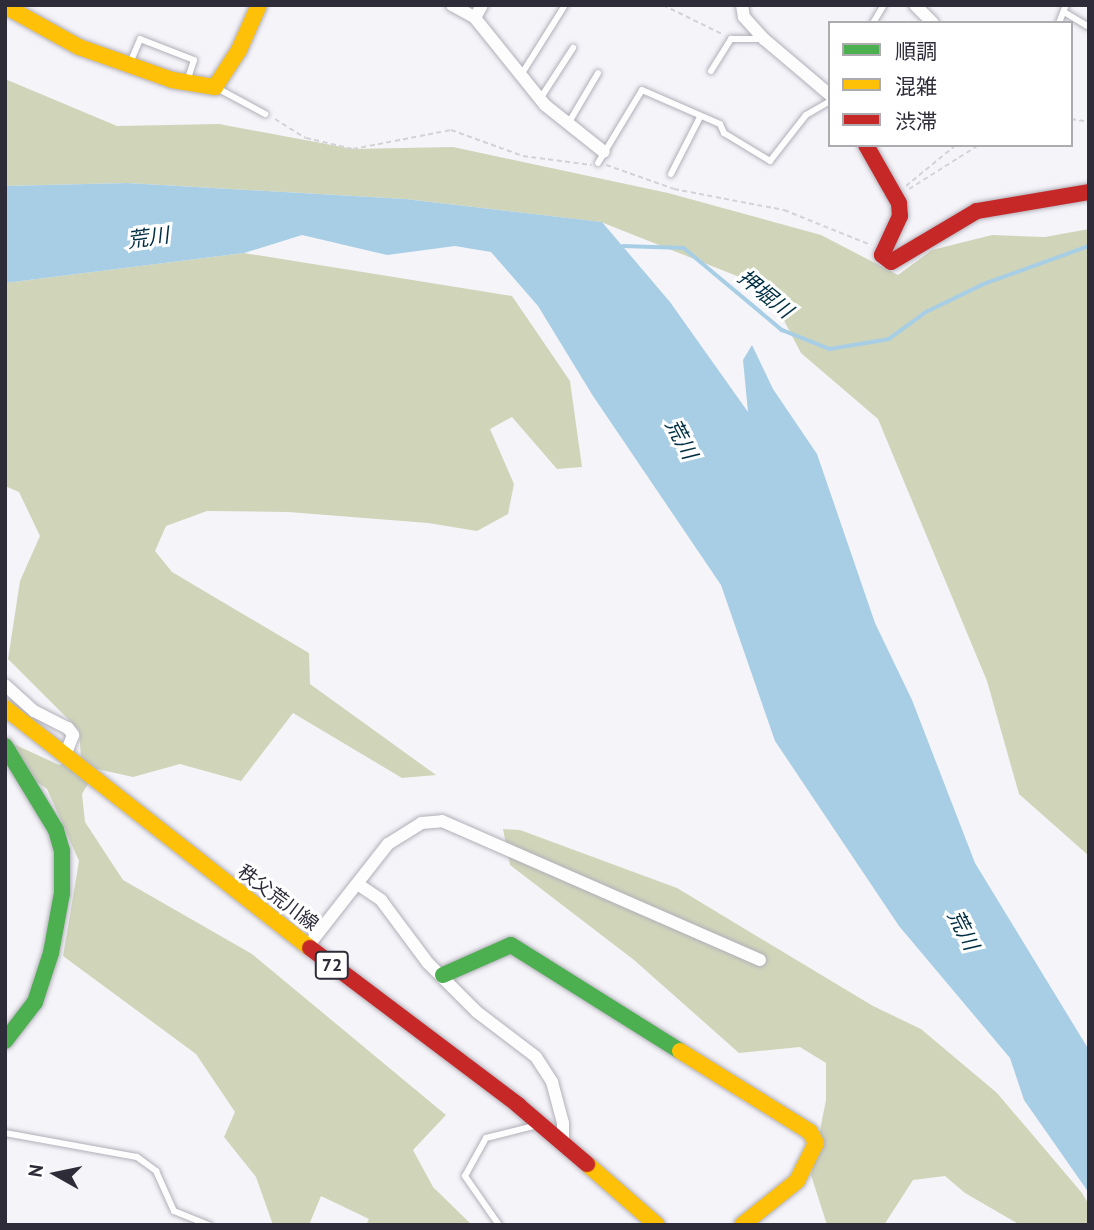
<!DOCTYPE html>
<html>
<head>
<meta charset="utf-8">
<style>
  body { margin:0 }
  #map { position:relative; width:1094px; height:1230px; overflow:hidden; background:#f5f4f9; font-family:"PT Sans","Noto Sans JP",sans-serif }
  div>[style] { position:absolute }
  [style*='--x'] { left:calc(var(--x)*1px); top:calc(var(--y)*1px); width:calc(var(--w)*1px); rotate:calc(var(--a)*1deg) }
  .forest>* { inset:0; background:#d0d5ba }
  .water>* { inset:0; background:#a7cee4 }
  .stream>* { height:3.5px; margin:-1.75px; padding:0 1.75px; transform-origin:1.75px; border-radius:1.75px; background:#a7cee4 }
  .path>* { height:2px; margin-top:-1px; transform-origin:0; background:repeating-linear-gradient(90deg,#d3d2d7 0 5px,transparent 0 8.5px) }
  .roads { filter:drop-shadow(0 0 2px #b1afb8) drop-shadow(0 0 2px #b1afb8) }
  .lane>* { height:6px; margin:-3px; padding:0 3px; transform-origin:3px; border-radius:3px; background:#fefdfe }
  .street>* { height:12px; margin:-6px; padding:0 6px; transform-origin:6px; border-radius:6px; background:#fefdfe }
  .fast>* { height:16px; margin:-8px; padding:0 8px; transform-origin:8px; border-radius:8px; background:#4caf50 }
  .slow>* { height:16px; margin:-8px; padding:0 8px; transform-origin:8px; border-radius:8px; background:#ffc107 }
  .jam>* { height:16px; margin:-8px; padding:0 8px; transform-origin:8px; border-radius:8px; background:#c62828 }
  span { translate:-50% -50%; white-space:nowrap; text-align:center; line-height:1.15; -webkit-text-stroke:6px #fff; paint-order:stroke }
  .shield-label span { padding:2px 5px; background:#fff; border:2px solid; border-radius:5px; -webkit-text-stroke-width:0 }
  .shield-label { font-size:18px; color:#2e2c39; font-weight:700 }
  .street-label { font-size:19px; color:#2e2c39 }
  .water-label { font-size:21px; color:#002f43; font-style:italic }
  .frame { position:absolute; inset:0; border:7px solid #2e2c39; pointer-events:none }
  .legend { position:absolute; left:828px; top:21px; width:245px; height:126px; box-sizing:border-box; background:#fff; border:2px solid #ababb0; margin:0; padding:9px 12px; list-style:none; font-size:21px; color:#2e2c39 }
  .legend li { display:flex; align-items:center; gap:14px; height:35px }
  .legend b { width:35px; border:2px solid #ababb0 }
  .north { position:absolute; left:21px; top:1139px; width:70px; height:70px; -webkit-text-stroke:5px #fff; paint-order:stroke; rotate:279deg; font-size:19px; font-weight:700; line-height:28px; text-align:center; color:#2e2c39 }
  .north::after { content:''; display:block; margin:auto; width:24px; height:32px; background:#2e2c39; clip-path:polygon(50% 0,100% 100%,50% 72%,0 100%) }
</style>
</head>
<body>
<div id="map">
  <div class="forest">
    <i style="clip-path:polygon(5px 79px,117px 126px,219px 124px,353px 149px,453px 147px,668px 193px,821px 235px,898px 275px,932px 250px,992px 235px,1045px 237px,1089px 229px,1089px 856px,1019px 794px,987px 681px,878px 419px,801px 353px,767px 288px,601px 222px,405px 199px,127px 183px,5px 186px)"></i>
    <i style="clip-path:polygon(244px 253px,512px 296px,570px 381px,582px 467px,557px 469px,512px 417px,490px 429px,514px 484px,508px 514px,477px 531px,428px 523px,288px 512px,207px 511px,166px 526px,155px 551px,172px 572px,309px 653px,310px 684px,436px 775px,402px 778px,293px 713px,241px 781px,180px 764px,133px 777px,97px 769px,82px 794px,85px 822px,123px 880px,252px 954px,446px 1115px,413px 1150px,433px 1187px,472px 1225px,366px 1225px,369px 1219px,321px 1196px,309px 1225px,273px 1225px,256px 1177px,224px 1137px,235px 1112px,196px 1054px,63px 956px,79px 861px,47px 789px,5px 761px,5px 740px,59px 765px,81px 758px,79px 730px,8px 659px,20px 581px,40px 536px,19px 492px,5px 486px,5px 283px)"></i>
    <i style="clip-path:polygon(503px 829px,520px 830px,677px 888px,873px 1006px,921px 1029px,997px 1093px,1082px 1193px,1089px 1205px,1089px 1225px,1020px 1225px,965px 1193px,945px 1176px,913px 1180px,884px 1225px,827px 1225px,811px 1175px,826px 1100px,826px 1063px,800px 1047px,739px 1053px,634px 960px,510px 865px)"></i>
  </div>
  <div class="water">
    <i style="clip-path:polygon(127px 183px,405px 199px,602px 222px,670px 302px,748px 412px,743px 360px,752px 345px,773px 389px,817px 454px,875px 623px,912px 700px,975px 863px,1089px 1050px,1089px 1193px,1024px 1100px,1010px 1058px,899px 926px,775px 741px,721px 585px,593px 396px,538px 306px,491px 252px,455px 246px,387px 255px,302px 235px,244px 253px,5px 283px,5px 186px)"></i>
  </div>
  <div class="stream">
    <i style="--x:623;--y:246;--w:61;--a:1.9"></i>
    <i style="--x:684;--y:248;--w:128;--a:39.9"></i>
    <i style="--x:782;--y:330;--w:52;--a:21.6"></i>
    <i style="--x:830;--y:349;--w:60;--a:-9.6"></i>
    <i style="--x:889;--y:339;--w:46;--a:-36.1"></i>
    <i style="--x:926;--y:312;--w:64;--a:-25.8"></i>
    <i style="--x:984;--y:284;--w:112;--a:-19.9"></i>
  </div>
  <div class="path">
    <i style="--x:663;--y:5;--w:66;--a:26.2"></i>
    <i style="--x:275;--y:119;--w:36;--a:32"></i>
    <i style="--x:306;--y:138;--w:48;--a:13.2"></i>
    <i style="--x:353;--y:149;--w:100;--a:-11"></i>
    <i style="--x:451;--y:130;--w:77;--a:19.9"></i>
    <i style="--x:523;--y:156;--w:69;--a:7.5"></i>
    <i style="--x:1071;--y:119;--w:18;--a:9"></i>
    <i style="--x:606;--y:165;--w:72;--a:19.4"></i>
    <i style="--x:674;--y:189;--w:112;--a:10.8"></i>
    <i style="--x:784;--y:210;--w:94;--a:21.9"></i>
    <i style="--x:906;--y:186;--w:65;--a:-39.4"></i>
    <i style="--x:909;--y:189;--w:83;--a:-32.2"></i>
  </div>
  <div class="roads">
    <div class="lane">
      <i style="--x:1064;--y:12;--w:29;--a:31"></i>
      <i style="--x:873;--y:23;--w:21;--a:-59"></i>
      <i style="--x:1059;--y:23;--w:19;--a:-69"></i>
      <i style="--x:130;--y:63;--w:26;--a:-67"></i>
      <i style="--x:140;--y:39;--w:58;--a:21.3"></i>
      <i style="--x:194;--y:60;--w:22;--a:108"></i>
      <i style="--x:711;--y:71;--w:38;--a:-58"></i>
      <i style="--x:731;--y:39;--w:30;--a:0"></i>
      <i style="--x:521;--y:75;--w:83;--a:-57.8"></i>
      <i style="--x:217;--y:88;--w:55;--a:28.4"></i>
      <i style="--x:540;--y:99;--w:61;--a:-57.1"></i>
      <i style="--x:568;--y:124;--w:59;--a:-59.5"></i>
      <i style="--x:598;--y:163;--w:85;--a:-58.9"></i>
      <i style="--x:642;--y:90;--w:85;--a:23.6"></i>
      <i style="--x:720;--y:124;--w:10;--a:66"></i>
      <i style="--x:724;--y:133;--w:54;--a:31.3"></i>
      <i style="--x:770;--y:161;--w:58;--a:-52"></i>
      <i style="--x:806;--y:115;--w:28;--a:-30"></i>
      <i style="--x:671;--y:174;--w:64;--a:-63"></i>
      <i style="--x:5;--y:1133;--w:134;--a:10.3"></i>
      <i style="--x:137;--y:1157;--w:24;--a:36"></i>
      <i style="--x:156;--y:1171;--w:44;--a:65.8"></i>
      <i style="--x:174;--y:1211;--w:38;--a:22"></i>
      <i style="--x:499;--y:1225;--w:60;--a:-124.8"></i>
      <i style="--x:465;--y:1176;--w:43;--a:-61.1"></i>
      <i style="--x:486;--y:1138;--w:49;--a:-14"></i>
    </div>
    <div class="street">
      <i style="--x:452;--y:5;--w:26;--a:29"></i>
      <i style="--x:475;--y:18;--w:112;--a:51.2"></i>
      <i style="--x:545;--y:105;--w:75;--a:38.5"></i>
      <i style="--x:742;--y:5;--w:12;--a:81"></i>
      <i style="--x:744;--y:17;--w:30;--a:48"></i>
      <i style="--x:764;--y:39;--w:87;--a:40.3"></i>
      <i style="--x:915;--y:5;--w:25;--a:45"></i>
      <i style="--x:475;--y:18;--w:15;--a:-62"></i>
      <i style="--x:5;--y:685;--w:39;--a:42"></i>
      <i style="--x:34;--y:711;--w:38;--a:27"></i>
      <i style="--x:68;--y:728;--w:9;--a:54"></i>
      <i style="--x:73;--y:735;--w:22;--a:111"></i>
      <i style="--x:359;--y:885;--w:27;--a:34"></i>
      <i style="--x:381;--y:900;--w:79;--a:53.3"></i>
      <i style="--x:428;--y:963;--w:69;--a:45"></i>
      <i style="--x:477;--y:1012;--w:74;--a:37.3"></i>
      <i style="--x:536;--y:1057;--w:30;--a:57"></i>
      <i style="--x:552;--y:1082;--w:42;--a:75"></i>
      <i style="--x:563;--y:1123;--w:19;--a:90"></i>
      <i style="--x:308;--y:946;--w:130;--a:-51.9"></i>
      <i style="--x:388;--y:844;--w:39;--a:-32"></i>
      <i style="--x:421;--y:823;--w:21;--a:-5"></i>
      <i style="--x:442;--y:821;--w:347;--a:23.6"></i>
    </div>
    <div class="fast">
      <i style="--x:5;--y:746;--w:98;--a:58.7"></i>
      <i style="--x:56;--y:830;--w:22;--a:74"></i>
      <i style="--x:62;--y:851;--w:42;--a:90"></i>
      <i style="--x:62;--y:893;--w:61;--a:100.4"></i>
      <i style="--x:51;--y:953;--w:52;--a:108.1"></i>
      <i style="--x:35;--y:1002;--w:49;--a:127.6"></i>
      <i style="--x:443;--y:975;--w:74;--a:-23.8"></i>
      <i style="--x:511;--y:945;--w:199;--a:32.1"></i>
    </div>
    <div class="slow">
      <i style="--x:5;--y:6;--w:85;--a:29"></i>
      <i style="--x:79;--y:47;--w:99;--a:19.5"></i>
      <i style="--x:172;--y:80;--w:44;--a:9.2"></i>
      <i style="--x:215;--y:87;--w:44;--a:-57"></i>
      <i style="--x:239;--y:50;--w:49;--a:-66"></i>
      <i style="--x:5;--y:708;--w:388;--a:38.2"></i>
      <i style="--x:680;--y:1051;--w:153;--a:31.9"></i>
      <i style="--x:810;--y:1132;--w:13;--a:61"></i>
      <i style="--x:816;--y:1143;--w:42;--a:116.6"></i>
      <i style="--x:797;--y:1181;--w:70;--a:141.3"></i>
      <i style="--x:587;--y:1164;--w:93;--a:41.1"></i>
    </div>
    <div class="jam">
      <i style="--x:866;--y:145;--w:67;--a:60.4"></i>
      <i style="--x:899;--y:203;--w:13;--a:86"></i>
      <i style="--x:900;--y:216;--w:43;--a:114.8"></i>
      <i style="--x:882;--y:255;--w:11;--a:38"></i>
      <i style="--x:891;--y:262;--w:100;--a:-30.7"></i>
      <i style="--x:977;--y:211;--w:114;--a:-9.6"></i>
      <i style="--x:310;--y:948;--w:261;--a:37"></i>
      <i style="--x:518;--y:1105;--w:91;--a:40.5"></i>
    </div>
  </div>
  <div class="shield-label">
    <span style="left:332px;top:965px">72</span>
  </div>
  <div class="street-label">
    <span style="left:278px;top:898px;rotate:37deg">秩父荒川線</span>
  </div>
  <div class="water-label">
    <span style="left:148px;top:238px;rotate:-8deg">荒川</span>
    <span style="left:765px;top:294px;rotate:39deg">押堀川</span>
    <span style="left:681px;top:439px;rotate:62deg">荒川</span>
    <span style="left:963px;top:930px;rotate:63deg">荒川</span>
  </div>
  <div class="frame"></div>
  <ul class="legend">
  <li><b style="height:9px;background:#4caf50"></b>順調</li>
  <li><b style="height:9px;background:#ffc107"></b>混雑</li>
  <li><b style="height:9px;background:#c62828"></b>渋滞</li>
  </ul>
  <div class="north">N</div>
</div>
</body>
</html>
